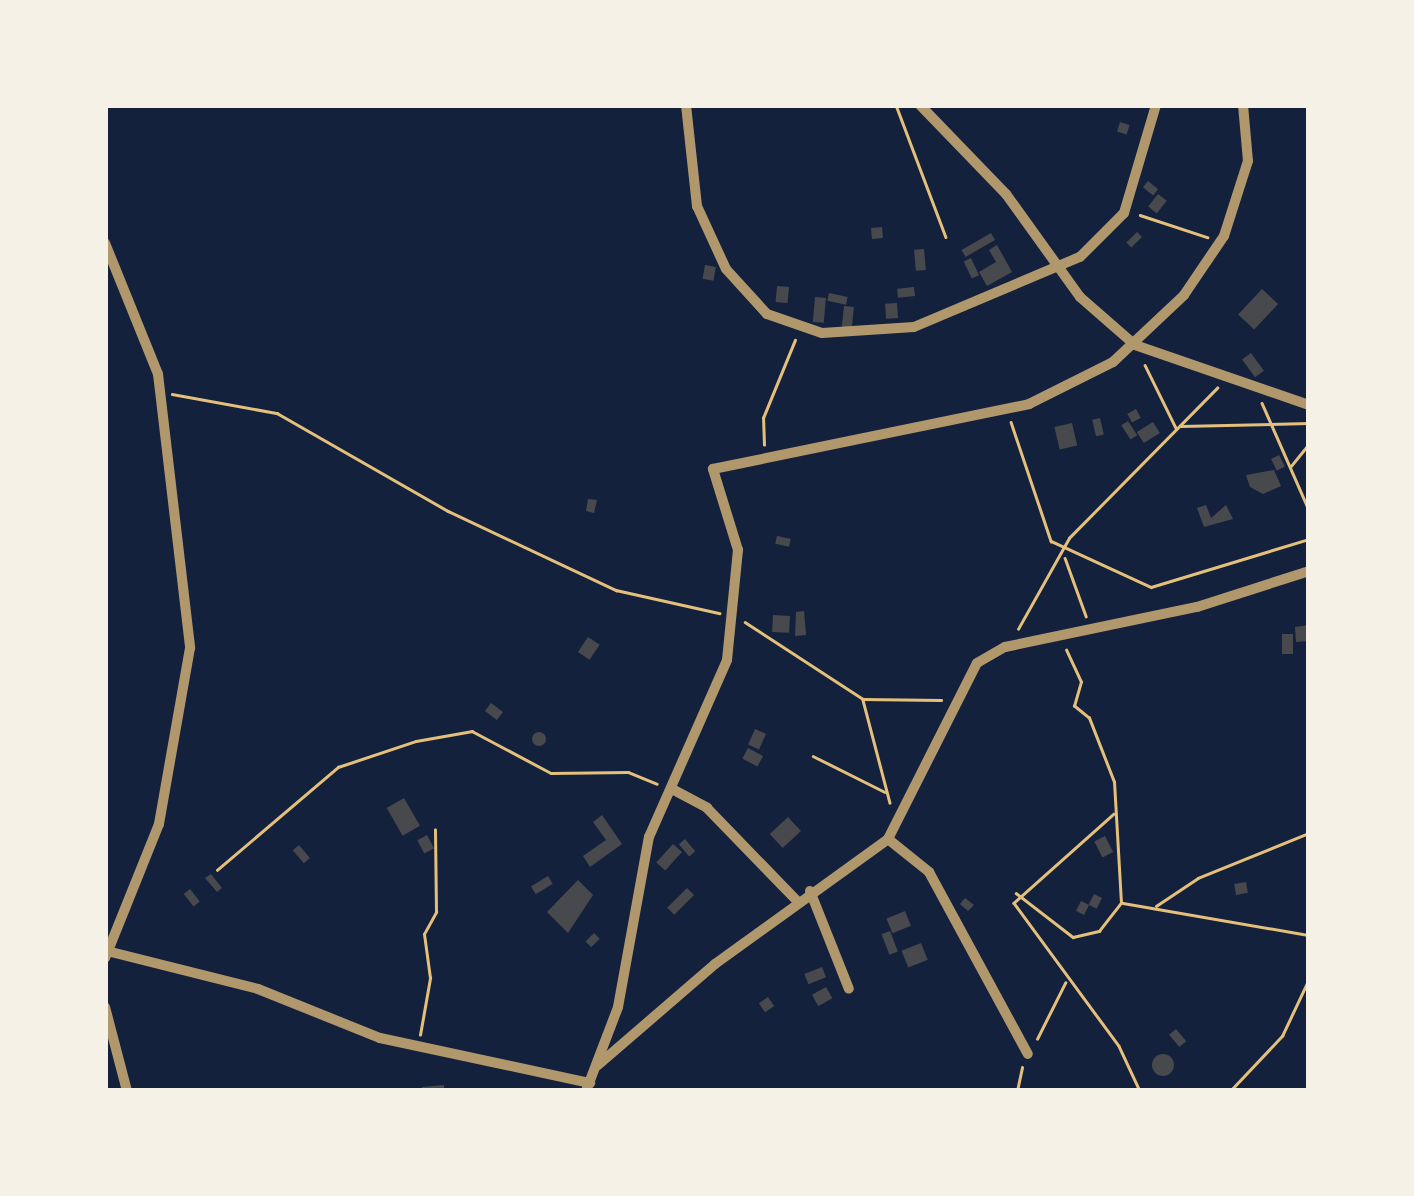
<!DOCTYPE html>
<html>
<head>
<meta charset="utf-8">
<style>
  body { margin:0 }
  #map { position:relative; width:1414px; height:1196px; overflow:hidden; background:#14213d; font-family:Merriweather,serif }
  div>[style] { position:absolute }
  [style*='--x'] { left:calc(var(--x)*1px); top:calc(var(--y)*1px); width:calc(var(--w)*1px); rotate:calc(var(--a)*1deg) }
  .building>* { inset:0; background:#48494c; transform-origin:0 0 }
  .round { border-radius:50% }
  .path>* { height:2.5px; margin:-1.25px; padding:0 1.25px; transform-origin:1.25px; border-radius:1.25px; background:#e5c07b }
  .minor>* { height:10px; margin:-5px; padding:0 5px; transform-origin:5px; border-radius:5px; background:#b1986c }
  span { translate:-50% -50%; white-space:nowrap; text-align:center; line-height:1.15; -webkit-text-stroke:8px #f6f1e7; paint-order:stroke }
  .frame { position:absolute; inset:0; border:108px solid #f6f1e7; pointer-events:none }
</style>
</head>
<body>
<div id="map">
  <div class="building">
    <i style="left:1120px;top:122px;width:10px;height:10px;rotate:17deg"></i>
    <i style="left:1148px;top:181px;width:13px;height:8px;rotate:39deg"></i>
    <i style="left:1158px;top:194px;width:11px;height:16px;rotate:38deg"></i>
    <i style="left:882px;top:227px;width:11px;height:11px;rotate:85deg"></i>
    <i style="left:1137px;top:232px;width:7px;height:15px;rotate:45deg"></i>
    <i style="left:991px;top:233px;width:8px;height:34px;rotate:60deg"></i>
    <i style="clip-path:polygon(997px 245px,1012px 272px,987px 286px,979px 272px,996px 262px,989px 250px)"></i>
    <i style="left:924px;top:249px;width:21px;height:10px;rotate:85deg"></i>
    <i style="left:971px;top:258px;width:19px;height:8px;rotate:65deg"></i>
    <i style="left:705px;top:265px;width:11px;height:14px;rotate:10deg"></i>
    <i style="left:777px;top:286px;width:12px;height:16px;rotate:5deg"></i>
    <i style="left:914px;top:287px;width:9px;height:17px;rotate:84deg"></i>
    <i style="left:1262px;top:289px;width:22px;height:35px;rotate:43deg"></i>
    <i style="left:829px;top:293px;width:19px;height:8px;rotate:12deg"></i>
    <i style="left:815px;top:297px;width:11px;height:25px;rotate:5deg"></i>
    <i style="left:897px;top:303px;width:15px;height:12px;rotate:86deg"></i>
    <i style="left:844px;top:306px;width:10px;height:22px;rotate:6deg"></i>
    <i style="left:1251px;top:353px;width:22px;height:11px;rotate:54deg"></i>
    <i style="left:1136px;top:409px;width:10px;height:10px;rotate:61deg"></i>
    <i style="left:1100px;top:418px;width:17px;height:8px;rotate:77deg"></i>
    <i style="left:1128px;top:421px;width:17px;height:8px;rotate:57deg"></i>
    <i style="left:1153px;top:422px;width:13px;height:19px;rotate:58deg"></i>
    <i style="left:1072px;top:423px;width:23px;height:18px;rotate:77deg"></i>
    <i style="left:1279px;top:455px;width:13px;height:9px;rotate:63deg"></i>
    <i style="clip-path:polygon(1274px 470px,1281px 486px,1263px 494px,1250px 487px,1246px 475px)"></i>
    <i style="clip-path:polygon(588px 499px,597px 500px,594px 513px,586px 511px)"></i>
    <i style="clip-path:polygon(1206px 505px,1211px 518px,1226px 505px,1233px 519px,1204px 527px,1197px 508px)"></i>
    <i style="left:777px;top:536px;width:14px;height:8px;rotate:12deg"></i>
    <i style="clip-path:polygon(804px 611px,806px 635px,795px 636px,796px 612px)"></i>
    <i style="left:773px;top:615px;width:17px;height:17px;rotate:3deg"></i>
    <i style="clip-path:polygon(1309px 625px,1309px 641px,1296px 642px,1295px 627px)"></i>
    <i style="left:1282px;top:634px;width:11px;height:20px"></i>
    <i style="left:588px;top:637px;width:14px;height:18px;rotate:34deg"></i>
    <i style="left:491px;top:703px;width:15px;height:10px;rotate:37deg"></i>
    <i style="left:755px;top:729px;width:12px;height:17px;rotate:24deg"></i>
    <i class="round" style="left:532px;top:732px;width:14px;height:14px"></i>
    <i style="left:748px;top:748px;width:17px;height:12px;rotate:28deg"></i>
    <i style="left:404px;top:798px;width:32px;height:20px;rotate:60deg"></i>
    <i style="clip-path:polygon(602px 815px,622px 844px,590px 867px,583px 856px,606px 840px,593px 822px)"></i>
    <i style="left:788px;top:817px;width:19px;height:25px;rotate:47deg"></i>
    <i style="left:427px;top:835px;width:15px;height:11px;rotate:62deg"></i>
    <i style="left:1105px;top:836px;width:18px;height:12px;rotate:63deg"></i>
    <i style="left:685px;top:839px;width:16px;height:8px;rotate:50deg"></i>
    <i style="left:673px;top:844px;width:12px;height:25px;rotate:42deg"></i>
    <i style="left:299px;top:845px;width:17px;height:8px;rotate:50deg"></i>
    <i style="clip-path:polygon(211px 874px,222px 888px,217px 892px,205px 878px)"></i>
    <i style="left:548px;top:876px;width:9px;height:20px;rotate:58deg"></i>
    <i style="clip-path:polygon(578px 880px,593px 895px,568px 933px,547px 912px)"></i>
    <i style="left:1246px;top:882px;width:11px;height:12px;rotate:80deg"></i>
    <i style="left:687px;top:888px;width:10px;height:28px;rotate:45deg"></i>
    <i style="left:190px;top:889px;width:16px;height:8px;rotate:52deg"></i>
    <i style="left:1094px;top:894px;width:9px;height:12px;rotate:27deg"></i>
    <i style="clip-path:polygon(965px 898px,974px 905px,968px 911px,960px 904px)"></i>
    <i style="left:1081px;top:901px;width:9px;height:11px;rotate:27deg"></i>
    <i style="left:905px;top:911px;width:16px;height:20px;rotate:68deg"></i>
    <i style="left:890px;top:931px;width:22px;height:9px;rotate:69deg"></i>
    <i style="left:594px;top:933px;width:8px;height:12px;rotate:45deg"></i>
    <i style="left:921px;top:943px;width:18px;height:21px;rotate:68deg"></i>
    <i style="left:822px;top:967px;width:11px;height:19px;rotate:68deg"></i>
    <i style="left:826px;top:987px;width:13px;height:16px;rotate:61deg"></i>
    <i style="left:768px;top:997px;width:11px;height:11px;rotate:56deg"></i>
    <i style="left:1176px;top:1029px;width:16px;height:9px;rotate:50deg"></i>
    <i class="round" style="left:1152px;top:1054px;width:22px;height:22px"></i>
    <i style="clip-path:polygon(444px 1085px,444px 1091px,422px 1091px,422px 1087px)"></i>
  </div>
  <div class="path">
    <i style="--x:896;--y:105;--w:141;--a:69.3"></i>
    <i style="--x:1140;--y:215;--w:71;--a:18.2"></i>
    <i style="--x:1145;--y:365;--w:70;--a:63.8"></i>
    <i style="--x:172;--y:394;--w:107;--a:10.3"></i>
    <i style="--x:277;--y:413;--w:197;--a:29.8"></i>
    <i style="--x:448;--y:511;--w:186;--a:25.2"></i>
    <i style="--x:616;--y:590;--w:106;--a:12.6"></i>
    <i style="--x:1262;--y:403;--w:117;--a:66.3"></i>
    <i style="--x:1011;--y:422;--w:126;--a:71.4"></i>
    <i style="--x:1051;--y:541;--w:110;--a:24.7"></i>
    <i style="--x:1151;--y:587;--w:165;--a:-16.9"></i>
    <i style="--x:1181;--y:426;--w:128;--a:-1.3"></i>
    <i style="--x:764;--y:445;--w:27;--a:-92"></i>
    <i style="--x:763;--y:418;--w:84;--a:-67.7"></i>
    <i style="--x:1291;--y:466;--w:28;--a:-51"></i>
    <i style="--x:1065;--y:558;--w:62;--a:70.1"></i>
    <i style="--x:745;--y:622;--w:141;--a:33.1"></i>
    <i style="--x:863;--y:699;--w:78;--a:0.7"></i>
    <i style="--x:1018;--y:629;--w:104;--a:-60.7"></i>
    <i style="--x:1069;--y:538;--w:211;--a:-45.4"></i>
    <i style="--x:863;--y:700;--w:106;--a:75.3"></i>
    <i style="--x:813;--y:756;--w:80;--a:26.6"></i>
    <i style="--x:1114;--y:814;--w:134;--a:138.3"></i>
    <i style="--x:1014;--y:903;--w:177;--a:53.7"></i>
    <i style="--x:1119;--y:1046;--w:50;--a:65"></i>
    <i style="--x:217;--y:870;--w:159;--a:-40.4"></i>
    <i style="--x:338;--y:767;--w:82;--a:-18.4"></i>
    <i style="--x:416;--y:741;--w:57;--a:-10.1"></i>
    <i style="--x:472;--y:731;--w:89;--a:28"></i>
    <i style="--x:551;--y:773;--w:77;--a:-0.7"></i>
    <i style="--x:628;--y:772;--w:31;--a:22"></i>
    <i style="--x:1016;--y:893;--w:72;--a:37.7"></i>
    <i style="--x:1073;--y:937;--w:27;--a:-13"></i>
    <i style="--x:1099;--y:931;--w:36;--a:-52"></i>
    <i style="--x:1121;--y:903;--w:121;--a:-93.3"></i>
    <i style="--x:1114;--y:782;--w:69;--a:-111.3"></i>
    <i style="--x:1089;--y:718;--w:19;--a:-141"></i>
    <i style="--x:1074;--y:706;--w:25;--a:-74"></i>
    <i style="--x:1081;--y:682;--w:35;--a:-115"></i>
    <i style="--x:1123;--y:903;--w:189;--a:9.8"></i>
    <i style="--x:1156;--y:906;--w:50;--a:-33.7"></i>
    <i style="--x:1198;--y:878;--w:120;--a:-22.1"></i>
    <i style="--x:420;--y:1035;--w:58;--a:-80"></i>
    <i style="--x:430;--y:978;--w:44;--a:-97.8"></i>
    <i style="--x:424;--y:934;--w:25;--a:-61"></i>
    <i style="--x:436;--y:912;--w:82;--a:-90.7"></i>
    <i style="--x:1037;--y:1039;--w:63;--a:-63.4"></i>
    <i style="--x:1017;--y:1091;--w:24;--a:-78"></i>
    <i style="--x:1230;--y:1091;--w:76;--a:-46.6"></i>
    <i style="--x:1282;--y:1036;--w:63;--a:-64.7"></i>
  </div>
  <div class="minor">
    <i style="--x:686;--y:105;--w:102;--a:83.8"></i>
    <i style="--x:697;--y:206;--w:69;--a:65.3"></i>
    <i style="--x:726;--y:269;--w:61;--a:47.7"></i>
    <i style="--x:767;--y:314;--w:58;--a:19.1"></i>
    <i style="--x:822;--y:333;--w:92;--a:-3.7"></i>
    <i style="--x:914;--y:327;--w:180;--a:-22.9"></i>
    <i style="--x:1080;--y:257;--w:62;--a:-45"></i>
    <i style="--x:1124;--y:213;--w:113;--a:-73.5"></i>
    <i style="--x:920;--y:105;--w:124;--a:46"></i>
    <i style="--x:1006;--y:194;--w:127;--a:54.3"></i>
    <i style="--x:1080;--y:297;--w:73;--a:41.1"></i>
    <i style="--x:1135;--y:345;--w:184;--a:19"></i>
    <i style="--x:105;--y:243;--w:141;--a:68"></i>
    <i style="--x:158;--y:374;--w:276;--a:83.3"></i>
    <i style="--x:190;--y:648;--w:179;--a:100"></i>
    <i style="--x:159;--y:824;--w:144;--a:111.9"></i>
    <i style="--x:672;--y:789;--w:40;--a:28"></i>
    <i style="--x:707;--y:808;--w:129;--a:45.9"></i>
    <i style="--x:888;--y:839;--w:53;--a:38.8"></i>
    <i style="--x:929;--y:872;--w:207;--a:61.5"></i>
    <i style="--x:810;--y:891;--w:105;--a:68.3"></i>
    <i style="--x:107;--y:951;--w:156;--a:14.1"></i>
    <i style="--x:258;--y:989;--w:131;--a:21.9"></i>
    <i style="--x:380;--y:1038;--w:215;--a:12.1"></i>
    <i style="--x:105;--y:1007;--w:87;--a:75.3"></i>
    <i style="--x:598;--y:1065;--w:155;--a:-40.8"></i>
    <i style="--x:715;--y:964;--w:213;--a:-35.8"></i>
    <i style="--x:888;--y:839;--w:197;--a:-63.2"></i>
    <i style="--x:977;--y:663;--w:32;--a:-30"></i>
    <i style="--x:1005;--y:647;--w:196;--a:-11.8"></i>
    <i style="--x:1197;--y:607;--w:118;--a:-17.8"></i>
    <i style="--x:586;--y:1091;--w:90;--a:-69.1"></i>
    <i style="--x:618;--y:1007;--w:173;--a:-79.7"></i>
    <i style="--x:649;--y:837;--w:193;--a:-66.2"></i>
    <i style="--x:727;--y:660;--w:111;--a:-84.3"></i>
    <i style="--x:738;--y:550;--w:85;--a:-107.2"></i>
    <i style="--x:713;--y:469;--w:323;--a:-11.6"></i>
    <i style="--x:1029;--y:404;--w:94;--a:-26.6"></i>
    <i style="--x:1113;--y:362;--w:98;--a:-43.3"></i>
    <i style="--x:1184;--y:295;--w:71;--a:-55.9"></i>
    <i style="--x:1224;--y:236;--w:79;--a:-72.3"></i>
    <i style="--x:1248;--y:161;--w:56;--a:-95.1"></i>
  </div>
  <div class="frame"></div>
</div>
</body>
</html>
